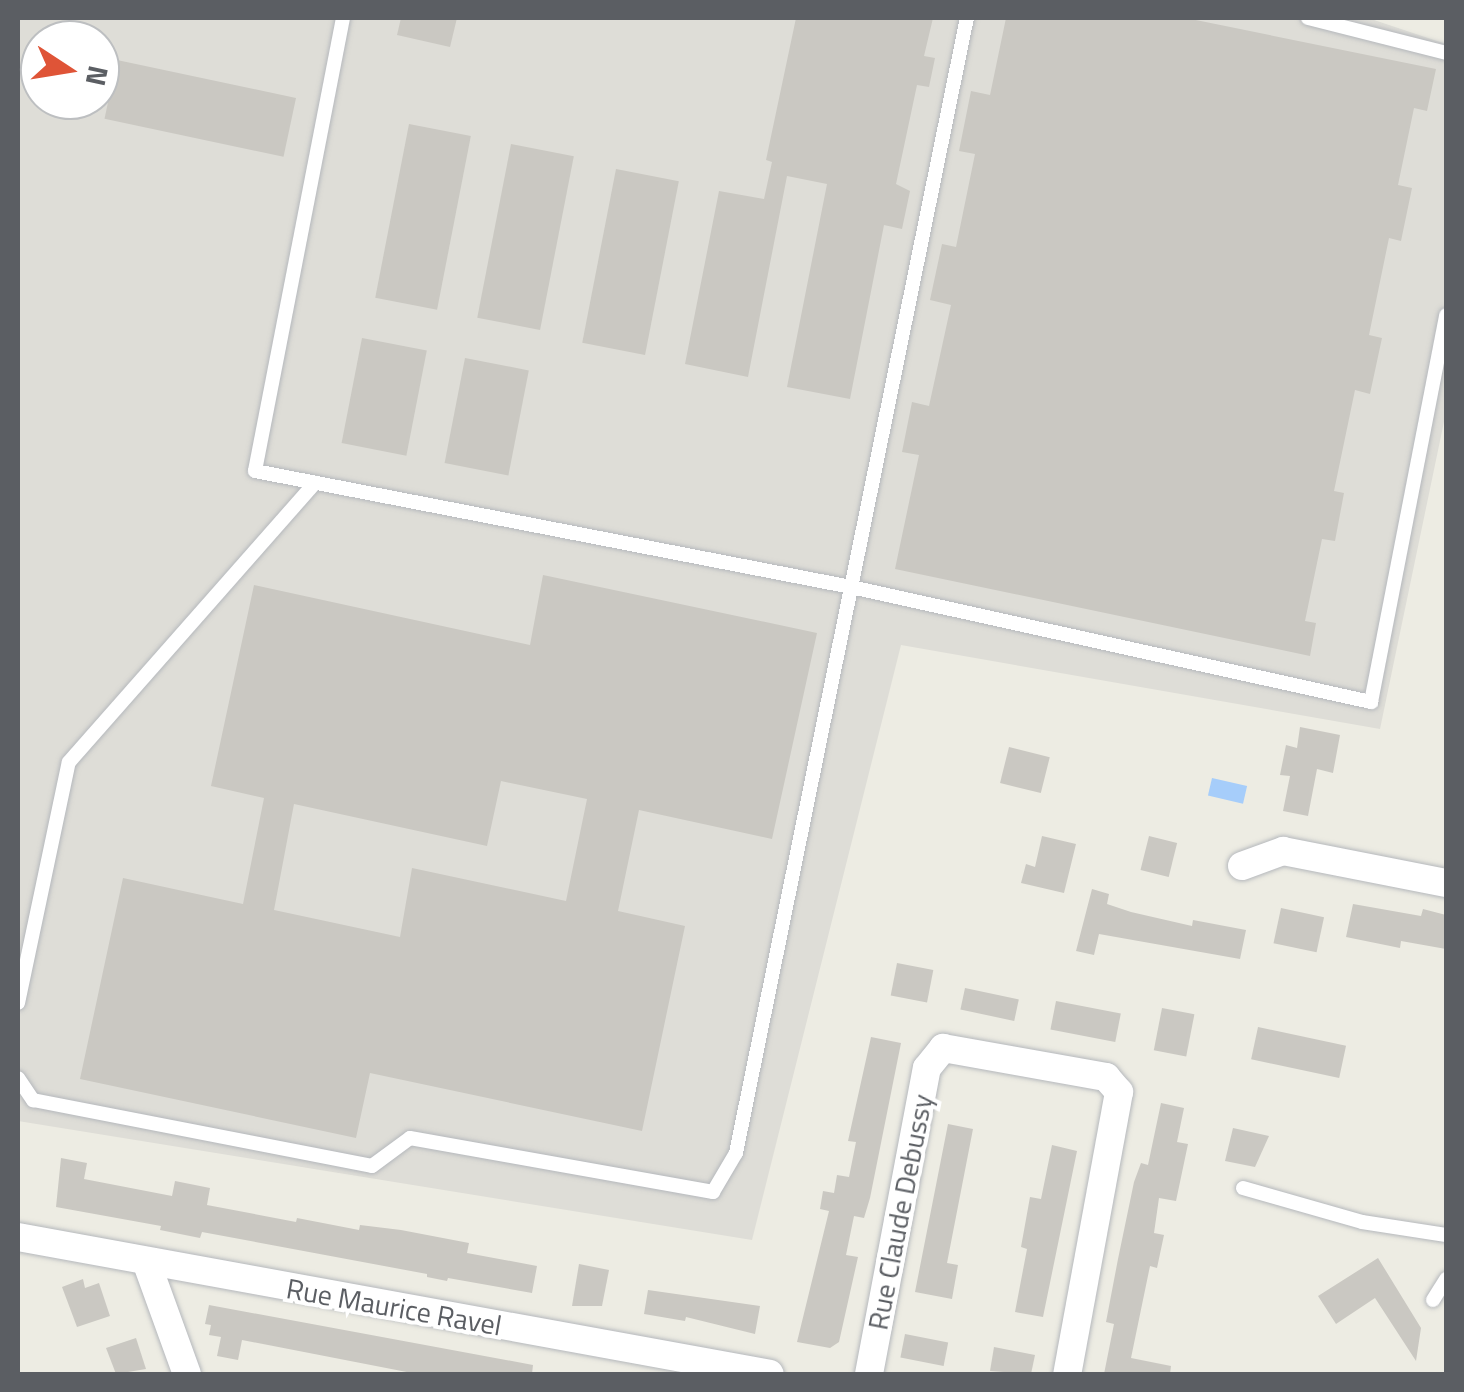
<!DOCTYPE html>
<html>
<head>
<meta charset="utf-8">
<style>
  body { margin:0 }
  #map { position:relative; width:1464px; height:1392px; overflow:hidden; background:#edece3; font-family:"Titillium Web",sans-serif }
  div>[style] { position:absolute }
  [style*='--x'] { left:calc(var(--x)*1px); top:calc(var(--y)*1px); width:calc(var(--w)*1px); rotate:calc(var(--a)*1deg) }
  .industrial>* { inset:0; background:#deddd7 }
  .water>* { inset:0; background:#a6cdfa; transform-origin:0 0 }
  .building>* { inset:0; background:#cac8c2; transform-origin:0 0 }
  .roads { filter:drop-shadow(0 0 2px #b5b8bc) drop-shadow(0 0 2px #b5b8bc) }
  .lane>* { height:14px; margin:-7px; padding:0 7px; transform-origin:7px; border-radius:7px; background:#fff }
  .street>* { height:28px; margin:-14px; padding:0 14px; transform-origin:14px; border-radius:14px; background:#fff }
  span { translate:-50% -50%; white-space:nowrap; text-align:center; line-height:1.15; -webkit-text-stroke:8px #fff; paint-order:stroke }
  .street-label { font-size:28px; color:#5b5e63 }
  .frame { position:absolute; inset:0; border:20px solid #5b5e63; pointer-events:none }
  .north { position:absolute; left:20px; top:20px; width:100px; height:100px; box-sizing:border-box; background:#fff; border:2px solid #bdbfc1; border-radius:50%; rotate:102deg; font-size:28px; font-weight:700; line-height:40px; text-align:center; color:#5b5e63 }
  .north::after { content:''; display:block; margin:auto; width:35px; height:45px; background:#df5437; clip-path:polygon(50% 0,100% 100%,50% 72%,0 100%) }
</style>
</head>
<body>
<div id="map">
  <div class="industrial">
    <i style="clip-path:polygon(evenodd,18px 18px,1368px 18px,1446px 44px,1446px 412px,1380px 729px,901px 645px,752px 1240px,18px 1121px,18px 18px,40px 40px,100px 40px,100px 100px,40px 100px,40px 40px)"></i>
  </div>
  <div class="water">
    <i style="left:1212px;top:778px;width:36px;height:18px;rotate:13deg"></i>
  </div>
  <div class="building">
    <i style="clip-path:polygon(401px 18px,457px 18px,450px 47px,397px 35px)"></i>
    <i style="clip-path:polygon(796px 18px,933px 18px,924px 56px,935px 58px,929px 87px,917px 85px,896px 184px,910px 191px,902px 229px,884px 225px,850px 399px,787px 387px,827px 184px,787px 176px,748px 377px,685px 364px,719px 191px,764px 199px,772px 162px,766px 160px)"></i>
    <i style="clip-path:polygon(1006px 18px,1186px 18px,1436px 69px,1427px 111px,1414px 108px,1398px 185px,1412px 188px,1401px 241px,1389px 238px,1369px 335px,1382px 338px,1370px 394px,1355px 390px,1334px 491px,1344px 493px,1335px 541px,1322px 539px,1305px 621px,1316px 623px,1310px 656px,895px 569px,919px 455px,902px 452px,912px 402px,929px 406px,951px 305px,930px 300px,942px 244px,956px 247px,975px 154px,959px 151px,971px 91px,990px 95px)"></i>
    <i style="left:117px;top:60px;width:183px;height:60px;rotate:12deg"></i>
    <i style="left:409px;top:124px;width:63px;height:177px;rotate:11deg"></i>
    <i style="left:511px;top:144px;width:64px;height:177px;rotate:11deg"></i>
    <i style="left:616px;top:169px;width:64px;height:177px;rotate:11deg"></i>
    <i style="left:362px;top:338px;width:66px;height:107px;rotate:11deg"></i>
    <i style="left:465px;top:358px;width:65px;height:107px;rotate:11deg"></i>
    <i style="clip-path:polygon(evenodd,543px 575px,817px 633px,772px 839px,639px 810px,618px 911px,685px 926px,642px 1131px,370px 1073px,356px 1138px,80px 1079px,123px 878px,243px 904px,264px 798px,211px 786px,254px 585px,530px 645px,543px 575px,501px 781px,587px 799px,566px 901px,412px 868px,400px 937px,274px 910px,294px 804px,487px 846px,501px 781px)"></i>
    <i style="clip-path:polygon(1300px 727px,1340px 735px,1333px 773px,1317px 769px,1308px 816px,1283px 811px,1290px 776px,1280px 775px,1286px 745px,1297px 748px)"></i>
    <i style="left:1009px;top:747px;width:42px;height:37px;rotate:14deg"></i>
    <i style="clip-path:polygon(1042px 836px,1076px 844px,1064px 893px,1021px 883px,1026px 864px,1035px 867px)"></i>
    <i style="left:1149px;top:836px;width:29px;height:35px;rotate:14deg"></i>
    <i style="clip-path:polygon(1092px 889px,1109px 894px,1107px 904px,1131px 912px,1192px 926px,1193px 920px,1246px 930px,1240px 959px,1099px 934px,1094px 955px,1076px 951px)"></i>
    <i style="clip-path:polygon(1353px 904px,1421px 916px,1423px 909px,1446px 915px,1446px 949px,1401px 941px,1400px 948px,1346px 937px)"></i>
    <i style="left:1281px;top:908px;width:44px;height:36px;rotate:12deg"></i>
    <i style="left:897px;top:963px;width:37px;height:33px;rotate:11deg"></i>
    <i style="left:965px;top:988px;width:55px;height:22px;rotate:12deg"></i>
    <i style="left:1056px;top:1001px;width:66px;height:29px;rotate:11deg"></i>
    <i style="left:1162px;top:1008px;width:33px;height:43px;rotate:11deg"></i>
    <i style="left:1258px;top:1027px;width:90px;height:33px;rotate:12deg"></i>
    <i style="clip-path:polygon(871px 1037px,901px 1043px,870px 1198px,864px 1218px,854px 1216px,846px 1255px,858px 1257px,839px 1342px,830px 1348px,797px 1342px,829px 1211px,820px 1209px,823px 1191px,834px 1193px,837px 1175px,849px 1177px,856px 1142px,848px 1141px)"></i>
    <i style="clip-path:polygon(1161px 1103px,1184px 1108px,1177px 1142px,1188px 1144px,1176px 1201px,1159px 1198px,1154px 1233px,1164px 1235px,1157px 1268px,1150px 1266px,1131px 1358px,1171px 1366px,1170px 1374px,1104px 1374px,1114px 1324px,1106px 1322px,1118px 1259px,1134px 1182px,1141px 1163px,1148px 1165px)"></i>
    <i style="clip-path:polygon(948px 1124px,973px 1129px,947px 1263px,958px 1265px,952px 1299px,915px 1292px)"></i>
    <i style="clip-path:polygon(1233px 1128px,1269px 1136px,1255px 1167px,1225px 1161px)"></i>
    <i style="clip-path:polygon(1052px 1145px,1077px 1151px,1043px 1317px,1015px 1312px,1027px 1249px,1021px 1247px,1030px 1197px,1041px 1199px)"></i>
    <i style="clip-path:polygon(61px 1158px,87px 1163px,84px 1179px,172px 1196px,175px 1181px,210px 1188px,207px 1205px,296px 1222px,297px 1218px,359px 1230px,360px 1225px,401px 1230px,469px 1243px,467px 1253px,537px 1266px,532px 1293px,448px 1278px,447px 1281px,427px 1277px,427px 1274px,202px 1232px,200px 1238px,160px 1230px,161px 1226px,56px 1207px)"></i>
    <i style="clip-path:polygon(1378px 1258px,1421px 1328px,1416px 1361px,1375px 1298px,1336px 1324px,1318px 1296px)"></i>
    <i style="clip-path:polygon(579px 1264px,609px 1270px,602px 1306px,572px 1306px)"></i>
    <i style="clip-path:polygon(83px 1279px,85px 1288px,99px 1283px,110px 1316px,77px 1327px,62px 1287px)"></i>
    <i style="clip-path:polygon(648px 1290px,760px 1306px,755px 1334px,686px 1317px,685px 1321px,644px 1314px)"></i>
    <i style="clip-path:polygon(209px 1305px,533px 1365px,532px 1374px,417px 1374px,242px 1340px,238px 1360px,217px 1356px,221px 1337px,209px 1335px,211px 1325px,205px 1324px)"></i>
    <i style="left:905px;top:1334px;width:44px;height:24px;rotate:11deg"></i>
    <i style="clip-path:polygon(136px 1338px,146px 1369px,116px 1374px,106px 1348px)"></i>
    <i style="clip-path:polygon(994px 1347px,1035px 1355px,1031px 1374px,990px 1371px)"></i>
  </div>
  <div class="roads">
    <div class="lane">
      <i style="--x:343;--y:18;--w:461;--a:101"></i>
      <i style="--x:255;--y:471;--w:607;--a:11.01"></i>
      <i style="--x:851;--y:587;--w:533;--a:12.47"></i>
      <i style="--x:1371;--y:702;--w:394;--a:-79"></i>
      <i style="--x:1308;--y:18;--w:142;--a:14.2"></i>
      <i style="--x:18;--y:1003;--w:246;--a:-78.1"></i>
      <i style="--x:69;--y:762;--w:372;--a:-48.6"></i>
      <i style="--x:18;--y:1078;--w:27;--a:56"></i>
      <i style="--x:33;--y:1100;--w:345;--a:11"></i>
      <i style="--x:372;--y:1166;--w:47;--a:-36.4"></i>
      <i style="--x:410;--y:1138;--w:308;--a:10.1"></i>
      <i style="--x:713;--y:1192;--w:45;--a:-59.5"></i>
      <i style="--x:736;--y:1153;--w:1158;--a:-78.5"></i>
      <i style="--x:1243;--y:1188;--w:124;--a:15.9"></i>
      <i style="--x:1362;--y:1222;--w:85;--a:8.8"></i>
      <i style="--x:1433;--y:1300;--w:25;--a:-58"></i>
    </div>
    <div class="street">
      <i style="--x:1242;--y:866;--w:44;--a:-20.1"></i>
      <i style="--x:1283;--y:851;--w:166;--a:11.1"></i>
      <i style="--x:18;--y:1237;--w:764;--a:10.32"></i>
      <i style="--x:146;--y:1261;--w:120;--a:70.1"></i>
      <i style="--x:869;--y:1374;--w:311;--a:-79.3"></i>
      <i style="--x:927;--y:1068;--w:26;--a:-51"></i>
      <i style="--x:943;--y:1048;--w:166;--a:10.1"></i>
      <i style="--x:1106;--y:1077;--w:20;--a:49"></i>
      <i style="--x:1119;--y:1092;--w:287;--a:100.4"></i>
    </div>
  </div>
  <div class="street-label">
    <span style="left:900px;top:1212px;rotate:-79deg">Rue Claude Debussy</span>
    <span style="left:394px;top:1307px;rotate:10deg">Rue Maurice Ravel</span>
  </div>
  <div class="frame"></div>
  <div class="north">N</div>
</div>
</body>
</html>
